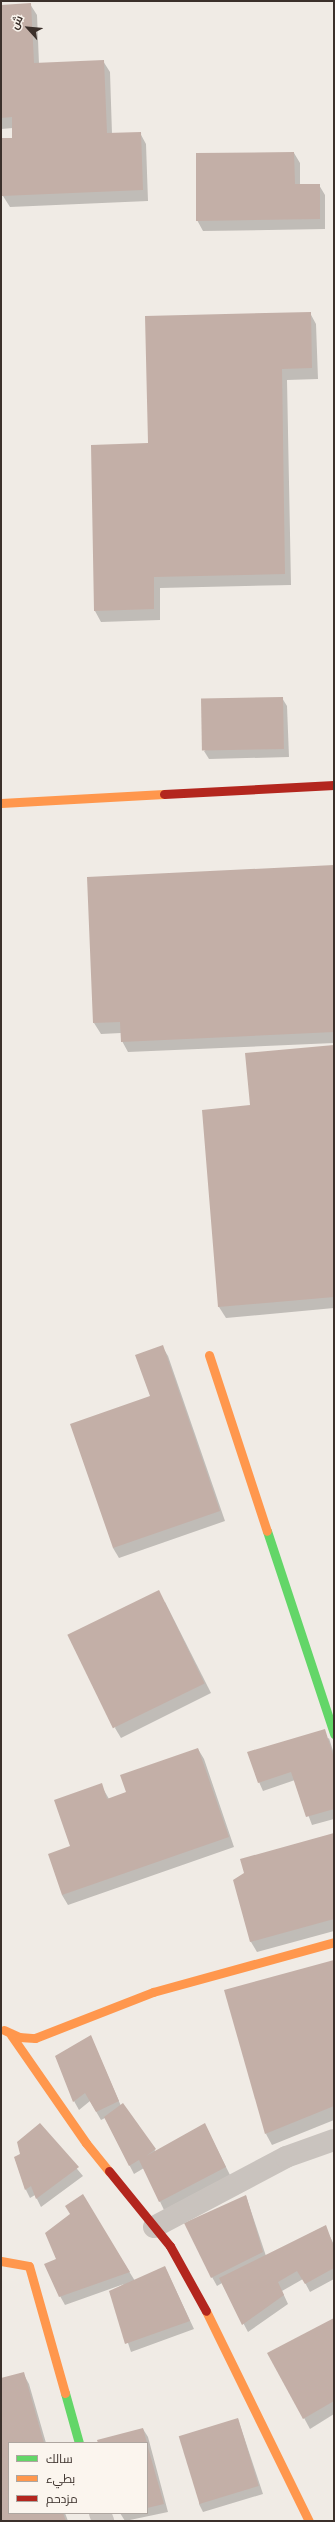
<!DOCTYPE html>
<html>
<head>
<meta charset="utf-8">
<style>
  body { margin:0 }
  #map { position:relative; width:335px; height:2522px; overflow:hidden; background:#f0ebe5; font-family:Signika,Cairo,sans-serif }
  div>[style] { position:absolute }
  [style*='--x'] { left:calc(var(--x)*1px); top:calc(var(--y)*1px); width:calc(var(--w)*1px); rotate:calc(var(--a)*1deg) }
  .shadow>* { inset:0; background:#0003 }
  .building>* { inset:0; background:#c3afa7; transform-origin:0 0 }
  .street>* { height:22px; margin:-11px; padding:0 11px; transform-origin:11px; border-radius:11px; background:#c9c3be }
  .fast>* { height:9px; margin:-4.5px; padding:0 4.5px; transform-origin:4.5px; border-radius:4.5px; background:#63d668 }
  .slow>* { height:9px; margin:-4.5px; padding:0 4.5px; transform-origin:4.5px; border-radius:4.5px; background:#ff974d }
  .jam>* { height:9px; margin:-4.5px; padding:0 4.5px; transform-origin:4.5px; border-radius:4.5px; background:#b3261e }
  span { translate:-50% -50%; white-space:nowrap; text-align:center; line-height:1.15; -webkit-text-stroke:3.5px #fbf5ee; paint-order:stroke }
  .frame { position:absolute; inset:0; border:2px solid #3b302b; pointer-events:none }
  .legend { position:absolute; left:8px; top:2442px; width:140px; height:72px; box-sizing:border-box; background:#fbf5ee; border:1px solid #aea6a0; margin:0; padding:5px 7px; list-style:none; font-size:12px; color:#3b302b }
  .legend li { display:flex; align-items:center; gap:8px; height:20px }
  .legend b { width:20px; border:1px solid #aea6a0 }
  .north { position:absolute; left:8px; top:8px; width:40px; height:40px; -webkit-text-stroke:3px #fbf5ee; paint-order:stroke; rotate:297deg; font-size:11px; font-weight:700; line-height:16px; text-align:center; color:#3b302b }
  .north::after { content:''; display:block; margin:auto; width:14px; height:18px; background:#3b302b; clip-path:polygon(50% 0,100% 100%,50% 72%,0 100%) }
</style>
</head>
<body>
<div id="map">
  <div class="shadow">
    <i style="clip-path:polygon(30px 4px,37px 15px,39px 64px,103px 61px,110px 72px,112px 134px,140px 133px,146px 144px,148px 201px,10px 207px,3px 196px,1px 139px,13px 139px,13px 128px,1px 129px,1px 6px)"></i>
    <i style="clip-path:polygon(294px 153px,300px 163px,300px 185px,319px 185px,325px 195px,325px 229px,203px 231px,197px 220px)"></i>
    <i style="clip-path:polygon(310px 313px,316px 324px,318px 379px,287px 380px,291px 585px,160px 588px,160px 620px,101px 622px,95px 611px)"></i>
    <i style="clip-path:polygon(282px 698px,287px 706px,289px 757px,209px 759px,204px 751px)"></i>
    <i style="clip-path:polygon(334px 866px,334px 1043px,128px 1052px,122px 1041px,121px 1033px,101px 1034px,94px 1023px)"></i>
    <i style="clip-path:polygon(334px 1046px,334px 1308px,226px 1318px,219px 1307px,251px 1106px)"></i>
    <i style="clip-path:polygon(162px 1346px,168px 1356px,225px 1521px,119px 1558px,113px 1548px)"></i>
    <i style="clip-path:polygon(165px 1602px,211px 1693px,121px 1738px,115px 1728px)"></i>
    <i style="clip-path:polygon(329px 1738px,334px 1754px,334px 1819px,312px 1825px,295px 1780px,263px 1791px,259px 1782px)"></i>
    <i style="clip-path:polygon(198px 1749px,204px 1759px,234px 1847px,68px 1905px,62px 1895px,101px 1785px,109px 1799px,128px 1793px)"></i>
    <i style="clip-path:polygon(334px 1834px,334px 1931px,257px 1952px,251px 1942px,235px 1880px)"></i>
    <i style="clip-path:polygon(334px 1961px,334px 2120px,272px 2145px,266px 2134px)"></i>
    <i style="clip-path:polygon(91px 2037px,121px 2106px,156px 2152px,205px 2125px,230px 2175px,164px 2210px,144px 2168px,134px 2174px,105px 2118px,101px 2120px,90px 2101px,79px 2110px,74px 2101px,56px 2057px)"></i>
    <i style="clip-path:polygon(40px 2125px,83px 2176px,41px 2207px,35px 2195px,30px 2198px,26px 2190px,15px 2158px,21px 2155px)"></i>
    <i style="clip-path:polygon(82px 2195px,135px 2281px,165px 2267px,194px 2329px,131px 2352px,111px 2292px,124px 2284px,65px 2305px,60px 2296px,58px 2260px,71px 2215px)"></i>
    <i style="clip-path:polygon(246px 2196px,266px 2256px,325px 2226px,334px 2245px,334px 2279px,310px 2292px,303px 2279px,282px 2291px,288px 2304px,248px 2332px,222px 2283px,217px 2286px,212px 2277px)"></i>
    <i style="clip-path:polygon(334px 2319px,334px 2414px,310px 2429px,269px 2353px)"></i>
    <i style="clip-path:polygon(23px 2373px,29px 2384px,46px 2443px,9px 2443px,9px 2513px,65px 2513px,68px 2521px,1px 2521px,1px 2379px)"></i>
    <i style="clip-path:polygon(238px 2419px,263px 2494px,203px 2512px,199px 2504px)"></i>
    <i style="clip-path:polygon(143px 2429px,148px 2437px,168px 2512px,125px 2521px,120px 2513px,147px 2513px,147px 2443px,100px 2443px)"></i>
  </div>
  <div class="building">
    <i style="clip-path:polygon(31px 3px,34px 63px,104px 60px,107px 133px,141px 132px,143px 190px,2px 196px,1px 138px,12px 138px,12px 117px,1px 118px,1px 5px)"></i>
    <i style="clip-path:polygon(294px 152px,295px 184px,320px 184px,320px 219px,196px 221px,196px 153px)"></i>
    <i style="clip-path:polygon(311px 312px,312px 368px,282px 369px,285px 574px,154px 577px,154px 609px,94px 611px,91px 445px,148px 443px,145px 316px)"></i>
    <i style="left:283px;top:697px;width:52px;height:82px;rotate:89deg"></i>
    <i style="clip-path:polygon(334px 865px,334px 1032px,121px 1042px,120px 1022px,93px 1023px,87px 877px)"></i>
    <i style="clip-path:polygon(334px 1045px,334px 1297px,218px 1307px,202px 1110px,250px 1105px,245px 1053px)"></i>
    <i style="clip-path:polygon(163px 1345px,220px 1511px,113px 1548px,70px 1424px,150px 1396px,135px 1355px)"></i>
    <i style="left:159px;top:1590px;width:104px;height:102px;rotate:64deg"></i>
    <i style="clip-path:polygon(325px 1729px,334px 1758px,334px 1809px,306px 1817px,291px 1772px,258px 1783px,247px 1752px)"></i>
    <i style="clip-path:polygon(198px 1748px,229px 1837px,62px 1895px,48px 1854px,70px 1846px,54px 1800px,102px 1783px,107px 1799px,126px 1792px,120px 1775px)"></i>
    <i style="clip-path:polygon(334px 1833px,334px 1919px,250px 1942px,233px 1880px,244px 1873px,240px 1859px)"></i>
    <i style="clip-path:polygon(334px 1960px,334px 2106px,265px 2134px,224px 1990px)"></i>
    <i style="clip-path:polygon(91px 2035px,119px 2101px,96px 2112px,85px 2093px,73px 2102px,55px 2056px)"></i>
    <i style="clip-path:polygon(123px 2103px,156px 2149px,146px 2156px,205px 2123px,226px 2167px,159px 2202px,139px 2160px,129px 2166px,104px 2117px)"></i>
    <i style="clip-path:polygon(40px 2123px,79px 2167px,36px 2199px,31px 2186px,25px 2190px,14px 2157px,20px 2154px,17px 2142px)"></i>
    <i style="clip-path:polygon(83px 2194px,130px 2272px,59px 2297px,44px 2264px,56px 2259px,45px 2233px,70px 2214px,65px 2206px)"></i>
    <i style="clip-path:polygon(246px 2195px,263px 2252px,211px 2278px,184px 2223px)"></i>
    <i style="clip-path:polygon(326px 2225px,334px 2247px,334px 2268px,305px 2284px,297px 2271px,278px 2282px,284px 2295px,242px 2325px,219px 2278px)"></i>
    <i style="clip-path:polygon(165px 2266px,190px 2321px,125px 2344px,109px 2291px)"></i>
    <i style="clip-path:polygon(334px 2318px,334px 2401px,303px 2419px,267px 2353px)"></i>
    <i style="clip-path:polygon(24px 2372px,44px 2443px,9px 2443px,9px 2513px,63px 2513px,66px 2521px,1px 2521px,1px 2378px)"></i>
    <i style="left:238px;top:2418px;width:71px;height:62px;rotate:73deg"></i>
    <i style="clip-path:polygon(143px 2428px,147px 2443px,98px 2443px,97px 2440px)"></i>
    <i style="clip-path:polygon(147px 2444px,164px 2504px,147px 2508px)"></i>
  </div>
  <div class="street">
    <i style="--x:154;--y:2227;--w:149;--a:-27.9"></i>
    <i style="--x:286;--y:2157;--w:51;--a:-19.5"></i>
    <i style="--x:100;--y:2513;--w:9;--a:69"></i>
  </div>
  <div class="fast">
    <i style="--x:267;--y:1531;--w:214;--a:71.7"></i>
    <i style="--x:65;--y:2393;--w:52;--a:74.4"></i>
  </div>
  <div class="slow">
    <i style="--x:1;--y:803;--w:163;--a:-3.2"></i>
    <i style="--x:209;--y:1355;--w:185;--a:71.8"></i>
    <i style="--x:4;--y:2030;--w:17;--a:25"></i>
    <i style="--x:19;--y:2037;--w:16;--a:4"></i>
    <i style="--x:35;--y:2038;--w:127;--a:-21.3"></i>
    <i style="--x:153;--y:1992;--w:188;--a:-15.4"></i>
    <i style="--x:11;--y:2035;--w:131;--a:55.2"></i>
    <i style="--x:86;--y:2143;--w:36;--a:51"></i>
    <i style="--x:1;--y:2261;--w:28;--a:10"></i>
    <i style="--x:29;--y:2266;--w:132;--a:74.2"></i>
    <i style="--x:206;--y:2311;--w:234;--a:63.9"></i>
  </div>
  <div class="jam">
    <i style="--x:164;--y:794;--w:170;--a:-3"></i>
    <i style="--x:109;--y:2171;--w:97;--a:50.9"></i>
    <i style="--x:170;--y:2246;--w:74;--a:61"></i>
  </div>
  <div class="frame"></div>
  <ul class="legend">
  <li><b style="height:5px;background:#63d668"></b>سالك</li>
  <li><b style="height:5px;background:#ff974d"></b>بطيء</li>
  <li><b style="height:5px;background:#b3261e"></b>مزدحم</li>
  </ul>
  <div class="north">ش</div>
</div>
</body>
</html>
